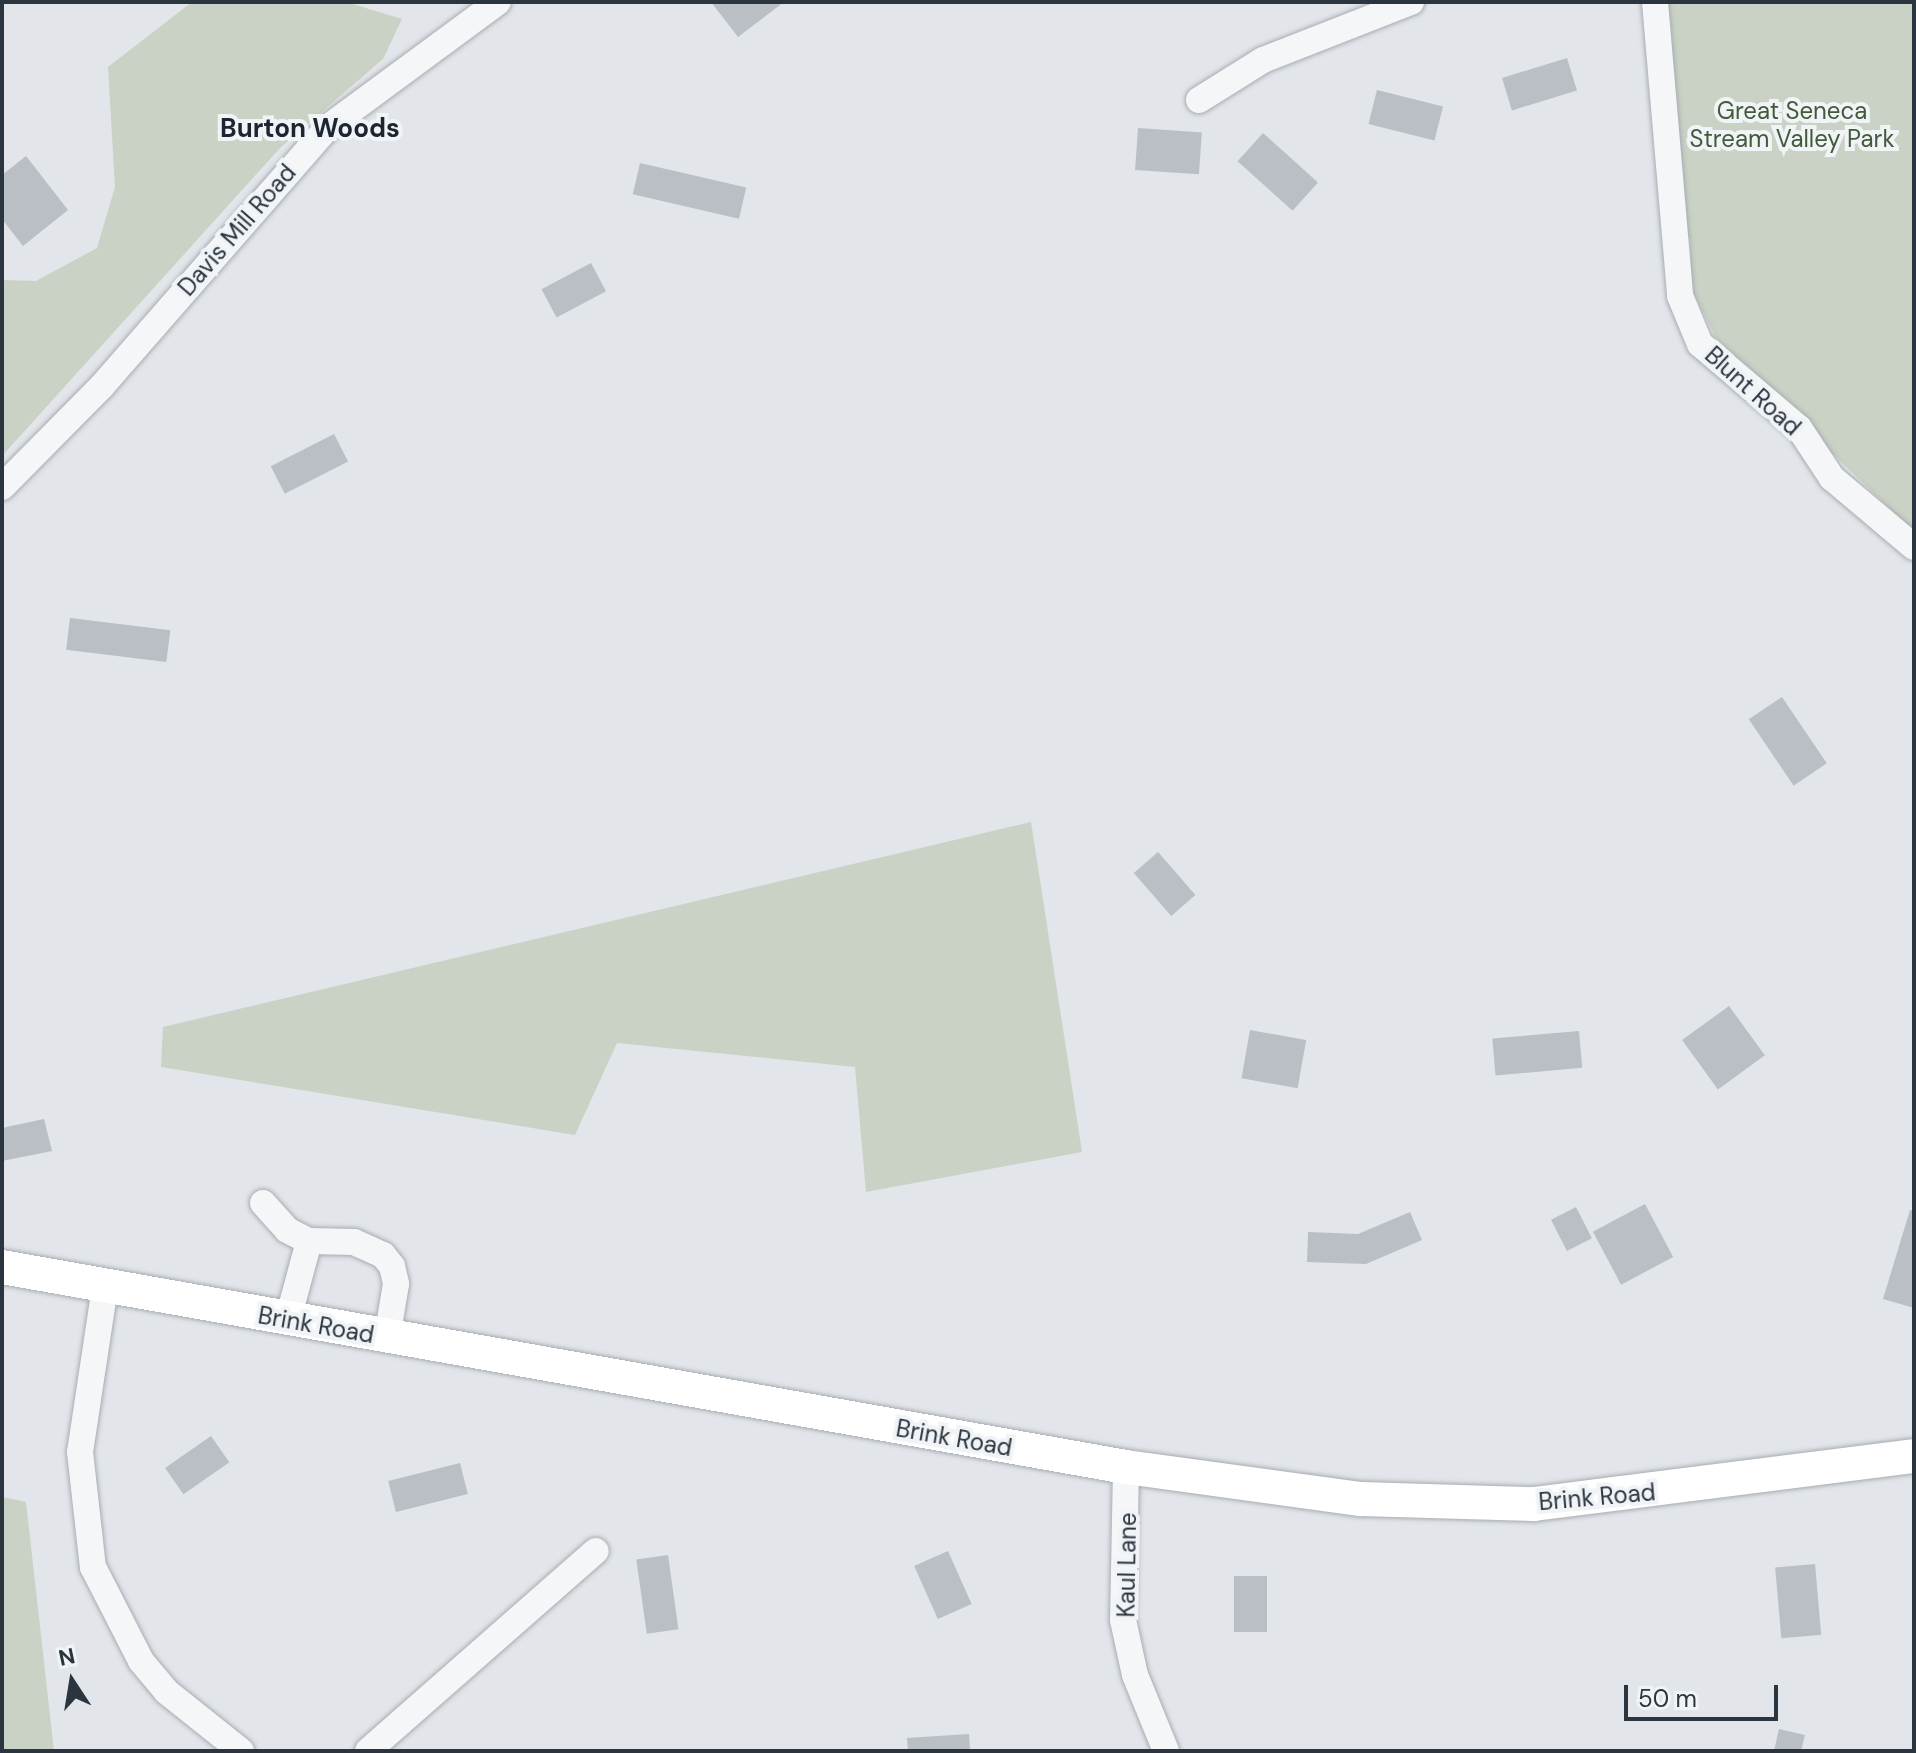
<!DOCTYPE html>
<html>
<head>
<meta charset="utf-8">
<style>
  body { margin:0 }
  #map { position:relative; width:1916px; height:1753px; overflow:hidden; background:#e2e5e9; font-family:"DM Sans",sans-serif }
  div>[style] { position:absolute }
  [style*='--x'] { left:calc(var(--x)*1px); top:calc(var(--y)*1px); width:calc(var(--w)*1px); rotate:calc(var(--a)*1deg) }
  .green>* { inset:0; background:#c9d2c4 }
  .building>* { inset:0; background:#b9bfc5; transform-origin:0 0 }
  .roads { filter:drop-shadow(0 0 2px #a7adb3) drop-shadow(0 0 2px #a7adb3) }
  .minor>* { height:26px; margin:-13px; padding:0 13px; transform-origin:13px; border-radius:13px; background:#f4f6f8 }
  .major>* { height:34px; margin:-17px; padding:0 17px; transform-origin:17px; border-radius:17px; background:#fff }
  span { translate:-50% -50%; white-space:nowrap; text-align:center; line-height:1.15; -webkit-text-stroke:8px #f1f4f7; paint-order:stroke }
  .park-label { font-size:24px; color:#435a3a }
  .street-label { font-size:24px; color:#2b3540 }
  .neighbourhood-label { font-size:26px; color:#1d2630; font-weight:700 }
  .frame { position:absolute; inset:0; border:4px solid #2b3540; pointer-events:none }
  .north { position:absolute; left:32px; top:1641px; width:80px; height:80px; -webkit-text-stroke:6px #f1f4f7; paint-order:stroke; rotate:348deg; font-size:22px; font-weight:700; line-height:32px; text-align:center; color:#2b3540 }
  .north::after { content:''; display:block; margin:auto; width:28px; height:36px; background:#2b3540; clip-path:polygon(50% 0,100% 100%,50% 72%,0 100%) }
  .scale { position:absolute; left:1624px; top:1685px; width:154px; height:36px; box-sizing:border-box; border:4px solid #2b3540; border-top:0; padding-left:10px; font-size:24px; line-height:28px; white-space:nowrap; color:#2b3540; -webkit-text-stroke:6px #f1f4f7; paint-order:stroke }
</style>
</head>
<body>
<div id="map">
  <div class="green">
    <i style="clip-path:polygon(192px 2px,346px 2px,402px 19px,383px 59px,280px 148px,2px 456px,2px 280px,36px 281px,97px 248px,115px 187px,108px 67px)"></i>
    <i style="clip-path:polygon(1661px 2px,1914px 2px,1914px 532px,1719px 344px,1692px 290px,1690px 239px,1679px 228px)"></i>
    <i style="clip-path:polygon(1031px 822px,1082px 1152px,866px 1192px,855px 1067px,617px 1043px,575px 1135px,161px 1067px,163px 1027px)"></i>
    <i style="clip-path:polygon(2px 1497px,26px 1502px,54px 1751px,2px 1751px)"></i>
  </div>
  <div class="building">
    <i style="clip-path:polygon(711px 2px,784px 2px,738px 37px)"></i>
    <i style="left:1567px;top:58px;width:34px;height:68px;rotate:73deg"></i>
    <i style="left:1377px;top:90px;width:68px;height:35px;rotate:14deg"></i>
    <i style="left:1138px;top:128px;width:64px;height:42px;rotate:4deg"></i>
    <i style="left:1263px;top:133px;width:74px;height:38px;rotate:42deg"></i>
    <i style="clip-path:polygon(26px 156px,68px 210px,23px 246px,2px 219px,2px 175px)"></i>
    <i style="left:640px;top:163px;width:109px;height:32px;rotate:13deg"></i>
    <i style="left:591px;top:263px;width:32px;height:56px;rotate:62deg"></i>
    <i style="left:334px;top:434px;width:31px;height:71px;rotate:63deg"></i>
    <i style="left:70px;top:618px;width:101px;height:32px;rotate:7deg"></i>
    <i style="left:1782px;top:697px;width:80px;height:40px;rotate:56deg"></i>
    <i style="left:1158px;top:852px;width:57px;height:32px;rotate:49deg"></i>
    <i style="left:1729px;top:1006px;width:61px;height:58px;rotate:54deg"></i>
    <i style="left:1250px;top:1030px;width:57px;height:49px;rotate:10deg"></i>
    <i style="left:1579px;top:1031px;width:37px;height:87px;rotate:85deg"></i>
    <i style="clip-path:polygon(44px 1119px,52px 1151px,2px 1161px,2px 1128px)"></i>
    <i style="left:1645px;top:1204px;width:60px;height:59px;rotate:62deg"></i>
    <i style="left:1576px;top:1207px;width:35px;height:28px;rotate:63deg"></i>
    <i style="clip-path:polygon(1910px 1210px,1914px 1211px,1914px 1308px,1883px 1299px)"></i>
    <i style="clip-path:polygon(1410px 1212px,1422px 1240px,1366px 1264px,1307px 1262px,1308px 1232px,1358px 1234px)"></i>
    <i style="left:211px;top:1436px;width:32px;height:56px;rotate:55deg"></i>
    <i style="left:460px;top:1463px;width:32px;height:74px;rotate:76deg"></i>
    <i style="left:948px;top:1551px;width:58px;height:37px;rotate:66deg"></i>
    <i style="left:668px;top:1555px;width:75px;height:32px;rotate:82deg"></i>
    <i style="left:1815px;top:1564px;width:71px;height:40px;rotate:85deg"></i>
    <i style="left:1234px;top:1576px;width:33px;height:56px"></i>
    <i style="clip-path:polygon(1779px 1729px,1805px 1735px,1801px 1751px,1774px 1751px)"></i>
    <i style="clip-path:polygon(969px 1734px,970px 1751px,908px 1751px,907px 1738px)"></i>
  </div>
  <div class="roads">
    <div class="minor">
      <i style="--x:1655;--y:2;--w:295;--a:85.1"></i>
      <i style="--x:1680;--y:296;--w:52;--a:67.4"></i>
      <i style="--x:1700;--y:344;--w:130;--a:40.3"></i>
      <i style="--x:1799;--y:428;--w:60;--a:56.6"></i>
      <i style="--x:1832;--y:478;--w:107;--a:40.1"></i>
      <i style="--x:1199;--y:100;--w:75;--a:-32"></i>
      <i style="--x:1263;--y:60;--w:159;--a:-21.4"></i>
      <i style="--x:2;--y:487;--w:142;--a:-45.3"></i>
      <i style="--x:102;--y:386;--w:342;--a:-48.9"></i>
      <i style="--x:327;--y:128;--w:212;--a:-36.4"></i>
      <i style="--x:263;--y:1203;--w:36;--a:48"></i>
      <i style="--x:287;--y:1230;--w:25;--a:27"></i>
      <i style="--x:105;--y:1287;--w:167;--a:98.6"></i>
      <i style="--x:80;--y:1452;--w:116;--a:83.6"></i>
      <i style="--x:93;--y:1567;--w:106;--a:62.9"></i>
      <i style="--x:141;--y:1661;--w:40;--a:50"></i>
      <i style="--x:167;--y:1692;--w:95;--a:38.6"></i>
      <i style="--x:288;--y:1319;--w:81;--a:-74.9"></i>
      <i style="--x:309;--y:1241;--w:45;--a:1.3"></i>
      <i style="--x:354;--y:1242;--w:32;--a:24"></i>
      <i style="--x:383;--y:1255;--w:14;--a:51"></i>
      <i style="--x:392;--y:1266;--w:18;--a:77"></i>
      <i style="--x:396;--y:1284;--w:55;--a:99.5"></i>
      <i style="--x:1126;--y:1467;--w:153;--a:91.1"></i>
      <i style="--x:1123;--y:1620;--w:56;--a:77.7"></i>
      <i style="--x:1135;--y:1675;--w:82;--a:67.8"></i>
      <i style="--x:368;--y:1751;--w:303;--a:-41.3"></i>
    </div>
    <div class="major">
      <i style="--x:2;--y:1267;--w:1142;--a:10.09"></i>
      <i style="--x:1126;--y:1467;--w:237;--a:7.8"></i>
      <i style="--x:1361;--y:1499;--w:173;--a:1.7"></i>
      <i style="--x:1534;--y:1504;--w:383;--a:-7.2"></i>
    </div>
  </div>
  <div class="park-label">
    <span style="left:1792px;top:125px">Great Seneca<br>Stream Valley Park</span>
  </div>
  <div class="street-label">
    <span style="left:237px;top:230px;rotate:-49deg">Davis Mill Road</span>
    <span style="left:1753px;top:391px;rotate:42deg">Blunt Road</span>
    <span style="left:316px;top:1325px;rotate:10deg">Brink Road</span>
    <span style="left:954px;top:1438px;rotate:10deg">Brink Road</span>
    <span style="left:1597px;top:1497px;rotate:-5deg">Brink Road</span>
    <span style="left:1127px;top:1565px;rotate:-89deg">Kaul Lane</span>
  </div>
  <div class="neighbourhood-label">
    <span style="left:310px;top:129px">Burton Woods</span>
  </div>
  <div class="frame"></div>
  <div class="north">N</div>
  <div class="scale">50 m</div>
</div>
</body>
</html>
